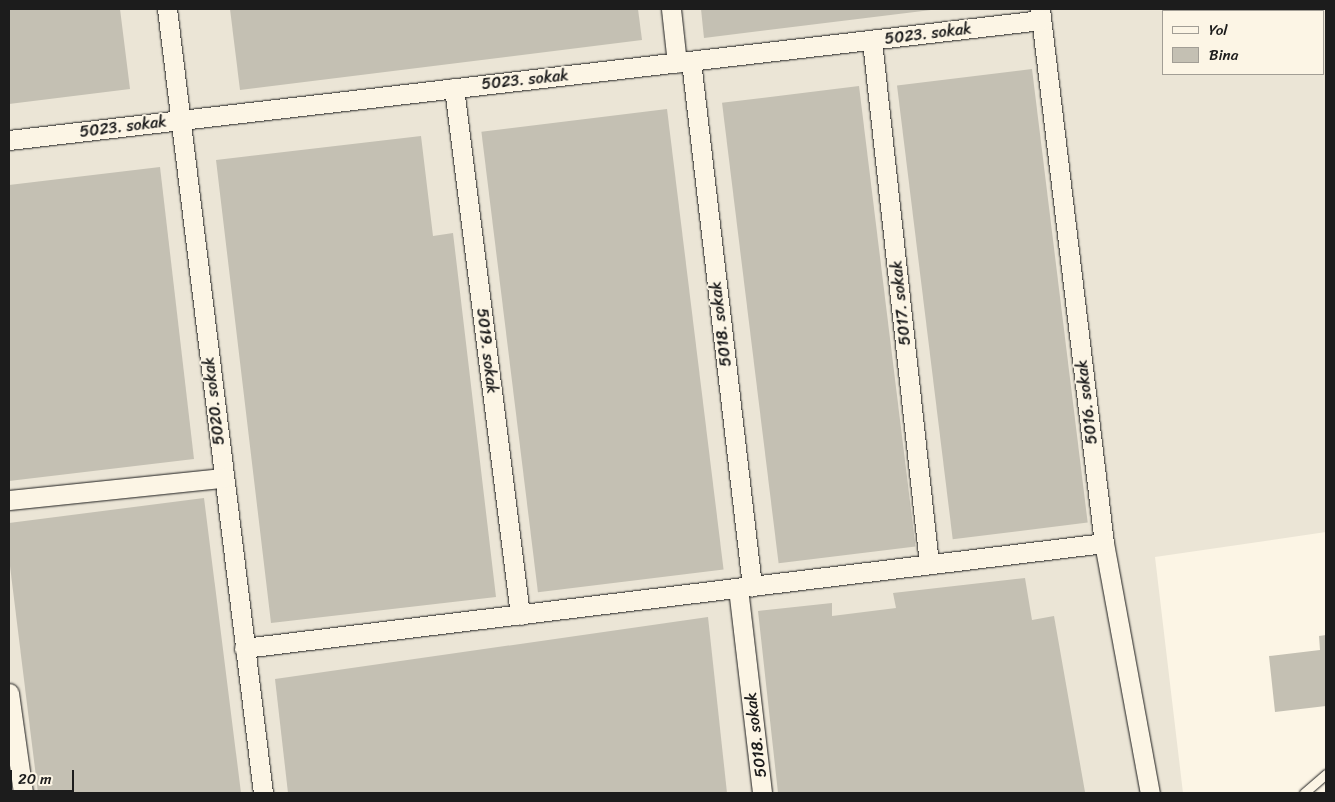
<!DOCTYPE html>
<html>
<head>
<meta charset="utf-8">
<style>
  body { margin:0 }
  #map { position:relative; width:1335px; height:802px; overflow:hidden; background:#fcf5e5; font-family:Sriracha,sans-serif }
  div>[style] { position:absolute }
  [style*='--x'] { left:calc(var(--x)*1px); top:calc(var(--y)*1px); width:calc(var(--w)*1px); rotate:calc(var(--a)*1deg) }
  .built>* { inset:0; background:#ebe5d6 }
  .building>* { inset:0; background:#c4c0b3; transform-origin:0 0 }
  .roads { filter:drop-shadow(0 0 1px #1c1c1c) drop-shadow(0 0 1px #1c1c1c) }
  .service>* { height:9px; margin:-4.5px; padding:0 4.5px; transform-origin:4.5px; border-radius:4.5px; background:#fcf5e5 }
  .minor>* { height:19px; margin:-9.5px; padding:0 9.5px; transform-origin:9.5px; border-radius:9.5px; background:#fcf5e5 }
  span { translate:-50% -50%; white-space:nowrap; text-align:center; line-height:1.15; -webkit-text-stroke:4px #fcf5e5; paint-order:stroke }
  .street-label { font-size:16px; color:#1c1c1c }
  .frame { position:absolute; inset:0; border:10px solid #1c1c1c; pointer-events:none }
  .legend { position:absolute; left:1162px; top:10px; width:162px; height:65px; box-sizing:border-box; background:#fcf5e5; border:1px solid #a29e95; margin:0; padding:6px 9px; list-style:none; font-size:15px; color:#1c1c1c }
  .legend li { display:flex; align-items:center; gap:10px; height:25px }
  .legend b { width:25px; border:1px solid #a29e95 }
  .scale { position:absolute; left:10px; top:770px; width:64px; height:22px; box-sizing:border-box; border:2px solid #1c1c1c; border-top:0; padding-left:6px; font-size:15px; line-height:18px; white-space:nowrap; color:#1c1c1c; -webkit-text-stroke:4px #fcf5e5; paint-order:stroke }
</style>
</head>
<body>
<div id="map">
  <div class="built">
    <i style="clip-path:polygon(evenodd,9px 9px,1326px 9px,1326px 532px,1155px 557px,1183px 793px,9px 793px,9px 9px,1164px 11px,1324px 11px,1324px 74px,1164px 74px,1164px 11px)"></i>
  </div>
  <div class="building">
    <i style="clip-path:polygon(9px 9px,120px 9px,130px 89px,9px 104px)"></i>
    <i style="clip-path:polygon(230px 9px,638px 9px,642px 40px,240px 90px)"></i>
    <i style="clip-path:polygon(701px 9px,931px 9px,931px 10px,704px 38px)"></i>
    <i style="left:1032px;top:69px;width:457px;height:136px;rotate:83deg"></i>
    <i style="left:859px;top:86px;width:464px;height:138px;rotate:83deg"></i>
    <i style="left:667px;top:109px;width:464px;height:187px;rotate:83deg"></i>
    <i style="clip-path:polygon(421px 136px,433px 236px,453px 233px,496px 597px,271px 623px,216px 160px)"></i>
    <i style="clip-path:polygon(160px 167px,194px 459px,9px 481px,9px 185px)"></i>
    <i style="clip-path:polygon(204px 498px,241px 793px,38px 793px,9px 558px,9px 523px)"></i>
    <i style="clip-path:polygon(1025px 578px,1032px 620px,1054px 616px,1085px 792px,778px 793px,758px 611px,832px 603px,832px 616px,896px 608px,893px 593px)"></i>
    <i style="clip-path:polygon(708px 617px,727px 793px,288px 793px,275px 679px)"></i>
    <i style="clip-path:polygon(1326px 635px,1326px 706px,1275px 712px,1269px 656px,1320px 650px,1319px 636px)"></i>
  </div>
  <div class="roads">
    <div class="service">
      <i style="--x:1304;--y:793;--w:29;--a:-41"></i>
    </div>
    <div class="minor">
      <i style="--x:167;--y:9;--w:790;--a:83.02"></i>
      <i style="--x:671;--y:9;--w:54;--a:83.7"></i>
      <i style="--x:1040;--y:9;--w:538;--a:83.17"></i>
      <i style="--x:1104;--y:543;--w:254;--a:79.6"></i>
      <i style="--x:872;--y:41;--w:526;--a:83.78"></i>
      <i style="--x:691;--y:61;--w:529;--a:83.37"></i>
      <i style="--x:454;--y:88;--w:531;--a:82.86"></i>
      <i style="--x:9;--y:140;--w:1039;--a:-6.63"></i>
      <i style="--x:9;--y:500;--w:215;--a:-5.9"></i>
      <i style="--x:738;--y:588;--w:206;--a:83.3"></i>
      <i style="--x:244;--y:648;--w:866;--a:-6.96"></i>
      <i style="--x:9;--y:693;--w:101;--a:82"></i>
    </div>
  </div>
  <div class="street-label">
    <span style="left:928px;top:34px;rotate:-7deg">5023. sokak</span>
    <span style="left:525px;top:80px;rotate:-6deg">5023. sokak</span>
    <span style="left:123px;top:127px;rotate:-7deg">5023. sokak</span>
    <span style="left:901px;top:303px;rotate:-96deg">5017. sokak</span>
    <span style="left:721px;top:324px;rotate:-97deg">5018. sokak</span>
    <span style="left:487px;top:351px;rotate:83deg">5019. sokak</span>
    <span style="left:214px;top:401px;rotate:-97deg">5020. sokak</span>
    <span style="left:1087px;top:402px;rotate:-97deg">5016. sokak</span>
    <span style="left:756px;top:735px;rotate:-97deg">5018. sokak</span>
  </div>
  <div class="frame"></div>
  <ul class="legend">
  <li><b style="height:6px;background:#fcf5e5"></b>Yol</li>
  <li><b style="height:14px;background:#c4c0b3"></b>Bina</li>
  </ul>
  <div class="scale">20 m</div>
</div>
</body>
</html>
